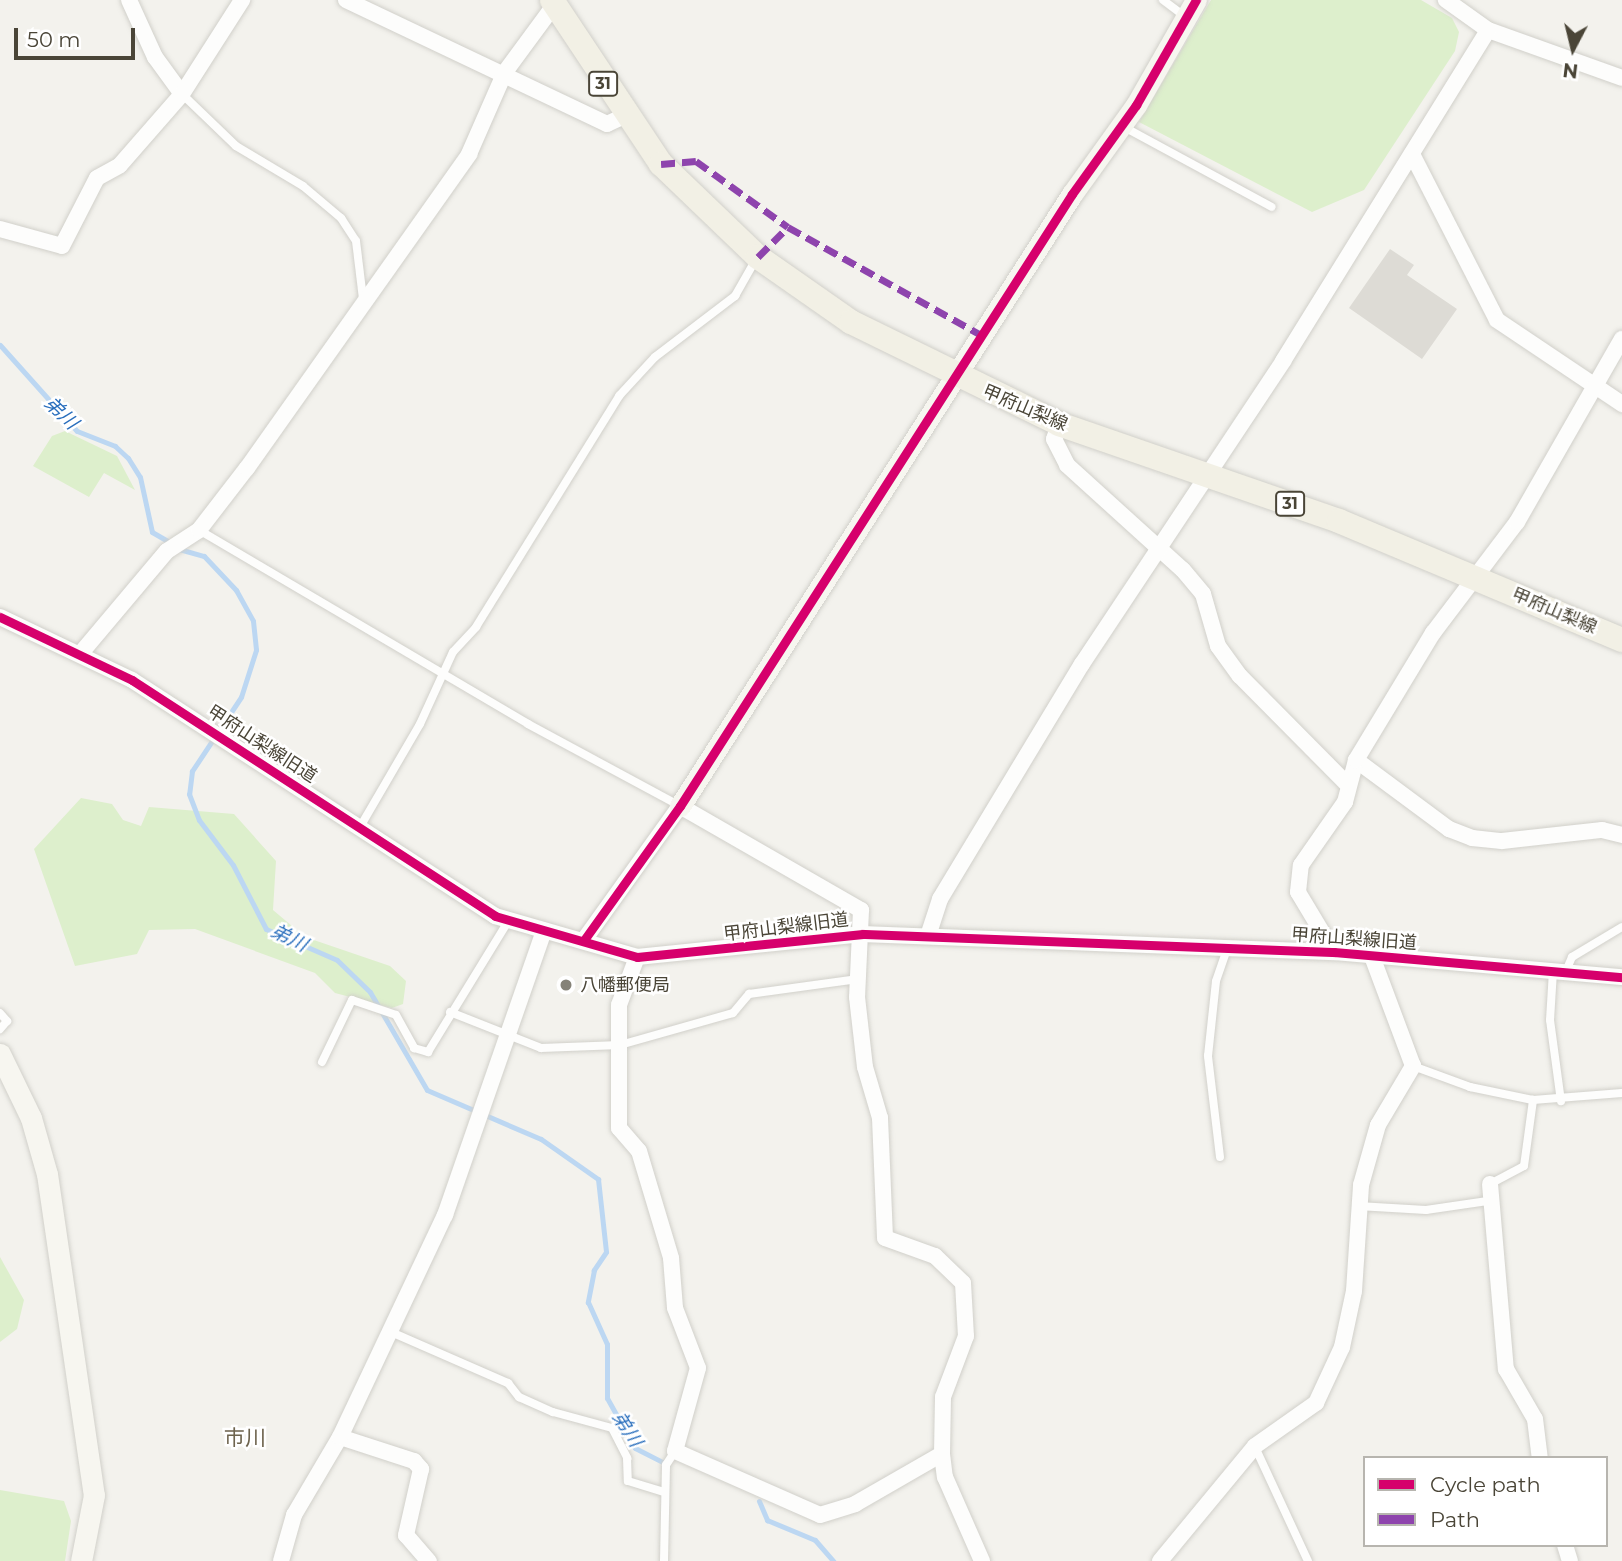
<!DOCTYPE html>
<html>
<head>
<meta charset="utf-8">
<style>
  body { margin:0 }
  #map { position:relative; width:1622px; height:1561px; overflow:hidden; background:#f3f2ed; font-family:Montserrat,"Noto Sans JP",sans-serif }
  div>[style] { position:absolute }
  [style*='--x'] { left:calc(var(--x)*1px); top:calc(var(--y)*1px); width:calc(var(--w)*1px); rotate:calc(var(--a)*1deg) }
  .green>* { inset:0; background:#ddefcc }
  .stream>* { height:5px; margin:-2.5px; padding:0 2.5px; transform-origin:2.5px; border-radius:2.5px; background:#bcd7f2 }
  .building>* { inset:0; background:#dddbd5 }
  .roads { filter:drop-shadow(0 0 2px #d1d0ca) drop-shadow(0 0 2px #d1d0ca) }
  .lane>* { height:8px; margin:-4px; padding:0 4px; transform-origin:4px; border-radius:4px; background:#fdfdfc }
  .street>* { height:16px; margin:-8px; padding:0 8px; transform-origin:8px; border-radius:8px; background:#fdfdfc }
  .secondary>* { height:21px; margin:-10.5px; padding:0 10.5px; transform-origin:10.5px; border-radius:10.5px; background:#f7f6f0 }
  .primary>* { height:24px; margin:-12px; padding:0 12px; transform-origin:12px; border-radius:12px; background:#f2f0e5 }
  .quiet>* { height:7px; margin-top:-3.5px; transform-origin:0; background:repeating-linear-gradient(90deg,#8e44ad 0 14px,transparent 0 21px) }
  .cycleway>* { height:9px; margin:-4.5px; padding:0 4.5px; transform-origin:4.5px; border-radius:4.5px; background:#d6006c }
  .dots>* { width:19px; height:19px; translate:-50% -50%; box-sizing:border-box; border:4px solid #fff; border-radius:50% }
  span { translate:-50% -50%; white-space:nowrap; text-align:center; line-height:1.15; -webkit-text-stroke:5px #fff; paint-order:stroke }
  .shield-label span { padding:2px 5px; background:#fff; border:2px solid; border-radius:5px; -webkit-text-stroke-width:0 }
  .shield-label { font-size:16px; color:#4a4537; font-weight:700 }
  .street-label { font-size:18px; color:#4a4537 }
  .poi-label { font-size:18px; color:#4a4537 }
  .left { translate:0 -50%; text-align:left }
  .water-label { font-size:19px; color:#2a6fbd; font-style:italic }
  .quarter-label { font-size:21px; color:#6e644e }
  .legend { position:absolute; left:1363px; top:1456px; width:245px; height:91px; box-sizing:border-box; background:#fff; border:2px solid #b7b5af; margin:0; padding:9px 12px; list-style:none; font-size:21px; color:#4a4537 }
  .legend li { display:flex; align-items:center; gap:14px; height:35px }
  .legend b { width:35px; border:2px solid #b7b5af }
  .north { position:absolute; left:1538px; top:14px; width:70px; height:70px; -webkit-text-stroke:5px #fff; paint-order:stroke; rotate:187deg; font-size:19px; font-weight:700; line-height:28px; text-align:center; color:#4a4537 }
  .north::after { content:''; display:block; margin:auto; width:24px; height:32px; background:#4a4537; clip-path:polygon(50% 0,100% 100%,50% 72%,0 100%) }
  .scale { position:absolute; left:14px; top:28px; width:121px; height:32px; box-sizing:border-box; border:4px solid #4a4537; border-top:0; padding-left:9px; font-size:21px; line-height:24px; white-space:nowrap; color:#4a4537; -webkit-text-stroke:5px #fff; paint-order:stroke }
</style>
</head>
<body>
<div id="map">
  <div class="green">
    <i style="clip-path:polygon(1211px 0,1421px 0,1452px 18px,1459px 32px,1455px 51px,1364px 190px,1312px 212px,1139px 122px)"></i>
    <i style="clip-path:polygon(65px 431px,117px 456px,135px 490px,104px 473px,89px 497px,33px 466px,52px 436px)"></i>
    <i style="clip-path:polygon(81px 798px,112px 804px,123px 820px,141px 826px,149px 807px,234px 814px,276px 861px,273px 910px,305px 937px,390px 966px,406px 981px,403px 1004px,392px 1008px,335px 993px,315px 973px,195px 929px,149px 930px,137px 954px,75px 966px,34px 849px)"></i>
    <i style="clip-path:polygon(0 1257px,24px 1300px,17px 1329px,0 1342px)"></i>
    <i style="clip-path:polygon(0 1490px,64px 1501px,71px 1521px,65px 1561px,0 1561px)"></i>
  </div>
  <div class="stream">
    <i style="--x:0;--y:345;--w:115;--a:48.2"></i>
    <i style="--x:77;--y:431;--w:41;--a:21.5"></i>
    <i style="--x:115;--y:446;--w:18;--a:43"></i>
    <i style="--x:128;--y:458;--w:22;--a:58"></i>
    <i style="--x:140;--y:477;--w:56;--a:77.7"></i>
    <i style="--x:152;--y:532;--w:22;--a:30"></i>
    <i style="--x:179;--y:549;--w:26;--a:16"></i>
    <i style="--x:204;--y:556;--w:47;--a:46.7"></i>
    <i style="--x:236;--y:590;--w:35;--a:61"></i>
    <i style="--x:253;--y:621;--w:29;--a:84"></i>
    <i style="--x:256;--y:650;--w:49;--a:107.7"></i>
    <i style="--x:241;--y:697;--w:89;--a:123.5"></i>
    <i style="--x:192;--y:771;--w:23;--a:97"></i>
    <i style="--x:189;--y:794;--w:28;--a:69"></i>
    <i style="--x:199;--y:820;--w:56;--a:52.9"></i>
    <i style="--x:233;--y:865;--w:72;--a:62.7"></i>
    <i style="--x:266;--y:929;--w:77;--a:23.6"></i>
    <i style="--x:337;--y:960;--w:46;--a:44.1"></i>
    <i style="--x:370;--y:992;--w:113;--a:59.8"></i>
    <i style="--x:427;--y:1090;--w:124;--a:23.3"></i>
    <i style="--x:541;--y:1139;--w:70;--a:35.1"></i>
    <i style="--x:598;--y:1179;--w:73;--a:83.7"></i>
    <i style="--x:606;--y:1252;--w:22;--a:124"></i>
    <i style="--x:594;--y:1270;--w:33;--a:101"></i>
    <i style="--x:588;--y:1302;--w:46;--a:65.7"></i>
    <i style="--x:607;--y:1344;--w:54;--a:90"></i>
    <i style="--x:607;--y:1398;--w:57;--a:60.8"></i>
    <i style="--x:635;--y:1448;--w:30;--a:27"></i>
    <i style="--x:759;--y:1501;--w:21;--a:67"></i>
    <i style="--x:767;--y:1520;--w:52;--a:22.6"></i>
    <i style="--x:815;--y:1540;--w:28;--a:49"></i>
  </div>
  <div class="building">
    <i style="clip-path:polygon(1390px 249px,1414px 265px,1407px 275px,1457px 309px,1422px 359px,1349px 308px)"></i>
  </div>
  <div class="roads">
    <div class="lane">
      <i style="--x:1163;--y:0;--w:26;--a:37"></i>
      <i style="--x:182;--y:94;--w:75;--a:43.9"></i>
      <i style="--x:236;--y:146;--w:78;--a:30.8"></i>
      <i style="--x:303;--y:186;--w:50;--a:40.1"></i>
      <i style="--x:341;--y:218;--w:27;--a:57"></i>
      <i style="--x:356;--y:241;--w:58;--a:83.1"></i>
      <i style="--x:1122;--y:126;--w:170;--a:28.4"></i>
      <i style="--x:199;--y:530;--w:382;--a:30.5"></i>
      <i style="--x:528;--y:724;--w:173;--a:28.3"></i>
      <i style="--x:360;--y:827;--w:119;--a:-59.8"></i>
      <i style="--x:420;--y:724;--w:79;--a:-65.4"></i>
      <i style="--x:453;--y:652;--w:34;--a:-47"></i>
      <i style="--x:476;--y:627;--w:272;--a:-58.2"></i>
      <i style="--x:619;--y:396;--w:53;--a:-47.3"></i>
      <i style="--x:655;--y:357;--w:101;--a:-37.3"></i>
      <i style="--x:735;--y:296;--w:43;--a:-60.4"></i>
      <i style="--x:1553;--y:971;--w:49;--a:93.5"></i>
      <i style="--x:1550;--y:1020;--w:82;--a:82.3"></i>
      <i style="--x:1566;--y:971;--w:15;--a:-67"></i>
      <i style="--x:1572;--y:957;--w:58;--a:-31"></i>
      <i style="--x:450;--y:1012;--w:98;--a:21.6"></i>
      <i style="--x:541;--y:1048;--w:79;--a:-2.2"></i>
      <i style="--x:620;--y:1045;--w:117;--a:-15.8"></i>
      <i style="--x:733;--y:1013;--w:25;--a:-50"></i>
      <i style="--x:749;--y:994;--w:110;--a:-7.8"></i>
      <i style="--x:0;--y:1013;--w:11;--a:49"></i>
      <i style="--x:7;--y:1021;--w:11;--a:131"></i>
      <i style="--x:322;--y:1062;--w:69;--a:-64.2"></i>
      <i style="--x:352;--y:1000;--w:46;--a:18.8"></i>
      <i style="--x:396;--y:1015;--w:38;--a:61"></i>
      <i style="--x:414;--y:1048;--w:15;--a:16"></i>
      <i style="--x:428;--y:1052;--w:155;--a:-58.5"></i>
      <i style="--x:1413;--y:1066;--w:61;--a:20.2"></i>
      <i style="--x:1470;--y:1087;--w:64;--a:11.7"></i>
      <i style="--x:1533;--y:1100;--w:89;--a:-4.5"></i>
      <i style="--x:1220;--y:1157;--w:102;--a:-96.8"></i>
      <i style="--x:1208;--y:1056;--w:75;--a:-83.9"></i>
      <i style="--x:1216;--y:981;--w:36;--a:-71"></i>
      <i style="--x:1490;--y:1184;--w:38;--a:-28"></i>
      <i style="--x:1524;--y:1166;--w:67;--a:-82.2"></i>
      <i style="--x:1358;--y:1206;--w:68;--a:3.4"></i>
      <i style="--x:1426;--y:1210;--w:69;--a:-8.4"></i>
      <i style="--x:391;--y:1332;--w:128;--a:23.6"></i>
      <i style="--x:508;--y:1383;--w:18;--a:52"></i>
      <i style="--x:519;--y:1397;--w:37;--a:24"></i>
      <i style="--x:553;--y:1412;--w:61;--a:15.2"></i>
      <i style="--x:612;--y:1428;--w:34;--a:63"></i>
      <i style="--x:627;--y:1458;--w:23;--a:88"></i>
      <i style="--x:628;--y:1481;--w:38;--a:17"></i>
      <i style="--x:1255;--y:1447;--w:126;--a:65.1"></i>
      <i style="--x:664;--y:1561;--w:96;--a:-88.8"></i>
      <i style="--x:666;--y:1465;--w:17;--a:-57"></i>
    </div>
    <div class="street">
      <i style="--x:129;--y:0;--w:63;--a:65.5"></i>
      <i style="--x:155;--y:57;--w:46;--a:53.9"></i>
      <i style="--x:346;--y:0;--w:289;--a:25.4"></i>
      <i style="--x:607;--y:124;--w:19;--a:-25"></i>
      <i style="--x:1488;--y:30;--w:142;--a:19.7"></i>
      <i style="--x:1412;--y:154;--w:186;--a:62.9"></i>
      <i style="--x:1497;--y:320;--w:151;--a:33.9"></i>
      <i style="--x:0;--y:229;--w:64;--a:15.3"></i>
      <i style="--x:62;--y:246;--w:76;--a:-62.8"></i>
      <i style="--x:97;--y:178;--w:26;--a:-29"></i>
      <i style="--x:120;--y:165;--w:94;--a:-48.9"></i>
      <i style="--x:182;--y:94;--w:112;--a:-57.4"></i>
      <i style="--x:1059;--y:424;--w:16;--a:108"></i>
      <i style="--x:1054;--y:439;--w:29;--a:63"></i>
      <i style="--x:1067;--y:465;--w:156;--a:42.2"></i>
      <i style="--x:1183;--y:570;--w:31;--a:50"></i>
      <i style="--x:1203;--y:594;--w:54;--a:73.9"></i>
      <i style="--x:1218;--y:646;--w:37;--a:54"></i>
      <i style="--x:1240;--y:676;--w:153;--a:45.3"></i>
      <i style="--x:0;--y:617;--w:146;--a:25.5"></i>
      <i style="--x:132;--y:680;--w:433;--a:33"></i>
      <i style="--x:495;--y:916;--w:148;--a:16.1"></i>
      <i style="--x:637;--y:957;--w:227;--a:-5.8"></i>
      <i style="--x:863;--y:934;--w:471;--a:2.2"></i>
      <i style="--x:1334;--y:952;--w:289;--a:5"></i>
      <i style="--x:81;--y:653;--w:133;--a:-49.9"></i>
      <i style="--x:167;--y:551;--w:38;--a:-33"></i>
      <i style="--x:199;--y:530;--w:78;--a:-52.3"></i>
      <i style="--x:247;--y:468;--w:385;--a:-54.7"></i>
      <i style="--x:469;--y:154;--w:90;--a:-66.3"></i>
      <i style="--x:505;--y:72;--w:89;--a:-53.6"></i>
      <i style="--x:1356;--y:760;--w:116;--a:36.6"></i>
      <i style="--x:1449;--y:829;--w:25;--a:21"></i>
      <i style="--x:1472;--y:838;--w:30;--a:6"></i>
      <i style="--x:1502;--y:841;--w:101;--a:-6.3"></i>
      <i style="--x:1602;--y:830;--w:21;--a:14"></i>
      <i style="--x:928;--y:936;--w:39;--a:-72"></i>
      <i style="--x:940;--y:899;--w:275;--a:-58.9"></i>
      <i style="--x:1082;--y:664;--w:364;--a:-56.4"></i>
      <i style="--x:1283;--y:361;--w:389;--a:-58.2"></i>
      <i style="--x:1488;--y:30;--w:52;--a:-144.5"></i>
      <i style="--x:584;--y:940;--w:165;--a:-54.4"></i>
      <i style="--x:680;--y:806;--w:209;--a:29.9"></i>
      <i style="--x:861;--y:910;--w:87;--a:92.6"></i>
      <i style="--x:857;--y:997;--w:70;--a:83.5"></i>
      <i style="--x:865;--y:1067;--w:53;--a:73.6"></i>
      <i style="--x:880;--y:1118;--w:120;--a:87.6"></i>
      <i style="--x:885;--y:1238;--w:53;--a:19.8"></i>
      <i style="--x:935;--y:1256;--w:39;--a:44"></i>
      <i style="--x:963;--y:1283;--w:53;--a:86.8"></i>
      <i style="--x:966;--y:1336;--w:65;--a:110.7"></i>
      <i style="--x:943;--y:1397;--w:57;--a:91"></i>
      <i style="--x:942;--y:1454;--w:23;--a:83"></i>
      <i style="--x:945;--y:1477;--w:92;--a:66.2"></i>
      <i style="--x:1334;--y:952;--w:70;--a:-121"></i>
      <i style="--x:1298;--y:892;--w:27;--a:-84"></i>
      <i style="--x:1301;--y:865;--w:77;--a:-55.1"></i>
      <i style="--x:1345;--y:802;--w:43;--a:-75.3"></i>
      <i style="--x:1356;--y:760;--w:149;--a:-58.8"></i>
      <i style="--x:1433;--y:633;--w:139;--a:-52.9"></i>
      <i style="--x:1517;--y:522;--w:211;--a:-60.2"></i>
      <i style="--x:637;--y:957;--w:51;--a:110.6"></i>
      <i style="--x:619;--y:1005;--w:123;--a:90"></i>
      <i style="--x:619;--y:1128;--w:30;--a:49"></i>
      <i style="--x:639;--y:1151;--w:112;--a:73.3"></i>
      <i style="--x:671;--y:1258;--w:50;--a:85.4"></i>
      <i style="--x:675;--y:1308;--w:64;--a:69"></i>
      <i style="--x:698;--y:1368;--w:86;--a:105.5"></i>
      <i style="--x:675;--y:1451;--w:158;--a:23.8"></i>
      <i style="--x:820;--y:1515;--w:37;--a:-17"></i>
      <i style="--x:855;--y:1504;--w:100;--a:-29.9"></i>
      <i style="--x:1490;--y:1184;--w:186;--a:85.1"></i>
      <i style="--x:1506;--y:1369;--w:58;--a:59.9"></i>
      <i style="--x:1535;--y:1419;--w:39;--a:83"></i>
      <i style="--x:340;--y:1437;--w:78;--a:18"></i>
      <i style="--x:414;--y:1461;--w:11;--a:49"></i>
      <i style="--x:421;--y:1469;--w:68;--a:102.8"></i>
      <i style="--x:406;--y:1535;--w:35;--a:49"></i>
      <i style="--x:1565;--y:1545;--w:17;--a:73"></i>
      <i style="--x:281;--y:1561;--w:48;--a:-74.2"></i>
      <i style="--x:294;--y:1515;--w:91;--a:-59.5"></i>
      <i style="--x:340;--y:1437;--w:246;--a:-64.7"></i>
      <i style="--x:445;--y:1215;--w:301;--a:-70.8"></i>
      <i style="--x:1160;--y:1561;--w:149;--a:-50.4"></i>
      <i style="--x:1255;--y:1446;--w:75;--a:-35.2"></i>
      <i style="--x:1316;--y:1403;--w:62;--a:-65.1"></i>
      <i style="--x:1342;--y:1347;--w:57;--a:-77.9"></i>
      <i style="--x:1354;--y:1291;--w:106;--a:-86.2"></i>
      <i style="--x:1361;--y:1185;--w:62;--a:-74.2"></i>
      <i style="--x:1378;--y:1125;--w:69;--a:-59.3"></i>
      <i style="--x:1413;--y:1066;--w:114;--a:-110.5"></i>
    </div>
    <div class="secondary">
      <i style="--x:680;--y:806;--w:727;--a:-57.36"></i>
      <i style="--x:1072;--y:194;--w:110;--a:-54.3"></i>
      <i style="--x:1136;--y:105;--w:121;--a:-60.3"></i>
      <i style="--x:0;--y:1054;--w:71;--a:64.2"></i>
      <i style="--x:31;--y:1118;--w:58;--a:74.1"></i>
      <i style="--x:47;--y:1174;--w:324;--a:81.7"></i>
      <i style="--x:94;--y:1495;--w:67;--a:101.1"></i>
    </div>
    <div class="primary">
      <i style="--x:552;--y:0;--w:197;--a:56.4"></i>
      <i style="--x:661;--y:164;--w:134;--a:43.8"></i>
      <i style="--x:758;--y:257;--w:113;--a:35"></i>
      <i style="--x:851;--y:322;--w:232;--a:26.1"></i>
      <i style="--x:1059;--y:424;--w:296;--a:19.1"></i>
      <i style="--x:1339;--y:521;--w:307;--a:22.8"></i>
    </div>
  </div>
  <div class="quiet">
    <i style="--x:661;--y:164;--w:35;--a:-5"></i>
    <i style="--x:696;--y:161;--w:113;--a:35.7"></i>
    <i style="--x:788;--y:227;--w:223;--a:29.2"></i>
    <i style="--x:758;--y:257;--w:42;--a:-45"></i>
  </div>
  <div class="cycleway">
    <i style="--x:0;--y:617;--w:146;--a:25.5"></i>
    <i style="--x:132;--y:680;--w:433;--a:33"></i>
    <i style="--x:495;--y:916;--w:148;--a:16.1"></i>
    <i style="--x:637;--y:957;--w:227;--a:-5.8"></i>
    <i style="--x:863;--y:934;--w:471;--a:2.2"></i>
    <i style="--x:1334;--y:952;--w:289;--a:5"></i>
    <i style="--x:584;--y:940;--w:165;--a:-54.4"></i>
    <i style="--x:680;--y:806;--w:727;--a:-57.36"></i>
    <i style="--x:1072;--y:194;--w:110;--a:-54.3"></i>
    <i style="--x:1136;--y:105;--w:121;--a:-60.3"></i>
  </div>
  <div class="dots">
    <i style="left:566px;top:985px;background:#858277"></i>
  </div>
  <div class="shield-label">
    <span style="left:603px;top:84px">31</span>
    <span style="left:1290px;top:504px">31</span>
  </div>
  <div class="street-label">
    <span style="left:1025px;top:408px;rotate:23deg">甲府山梨線</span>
    <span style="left:1554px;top:611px;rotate:23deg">甲府山梨線</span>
    <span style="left:262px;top:744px;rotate:33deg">甲府山梨線旧道</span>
    <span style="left:786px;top:927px;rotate:-7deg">甲府山梨線旧道</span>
    <span style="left:1354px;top:939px;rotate:4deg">甲府山梨線旧道</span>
  </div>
  <div class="poi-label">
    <span class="left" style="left:580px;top:985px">八幡郵便局</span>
  </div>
  <div class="water-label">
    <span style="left:61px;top:413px;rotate:44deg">弟川</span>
    <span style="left:289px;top:938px;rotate:26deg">弟川</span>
    <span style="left:627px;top:1429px;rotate:57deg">弟川</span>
  </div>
  <div class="quarter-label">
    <span style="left:245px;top:1438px">市川</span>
  </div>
  <ul class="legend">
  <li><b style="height:9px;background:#d6006c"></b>Cycle path</li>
  <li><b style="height:9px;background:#8e44ad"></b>Path</li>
  </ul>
  <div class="north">N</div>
  <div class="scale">50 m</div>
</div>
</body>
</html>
